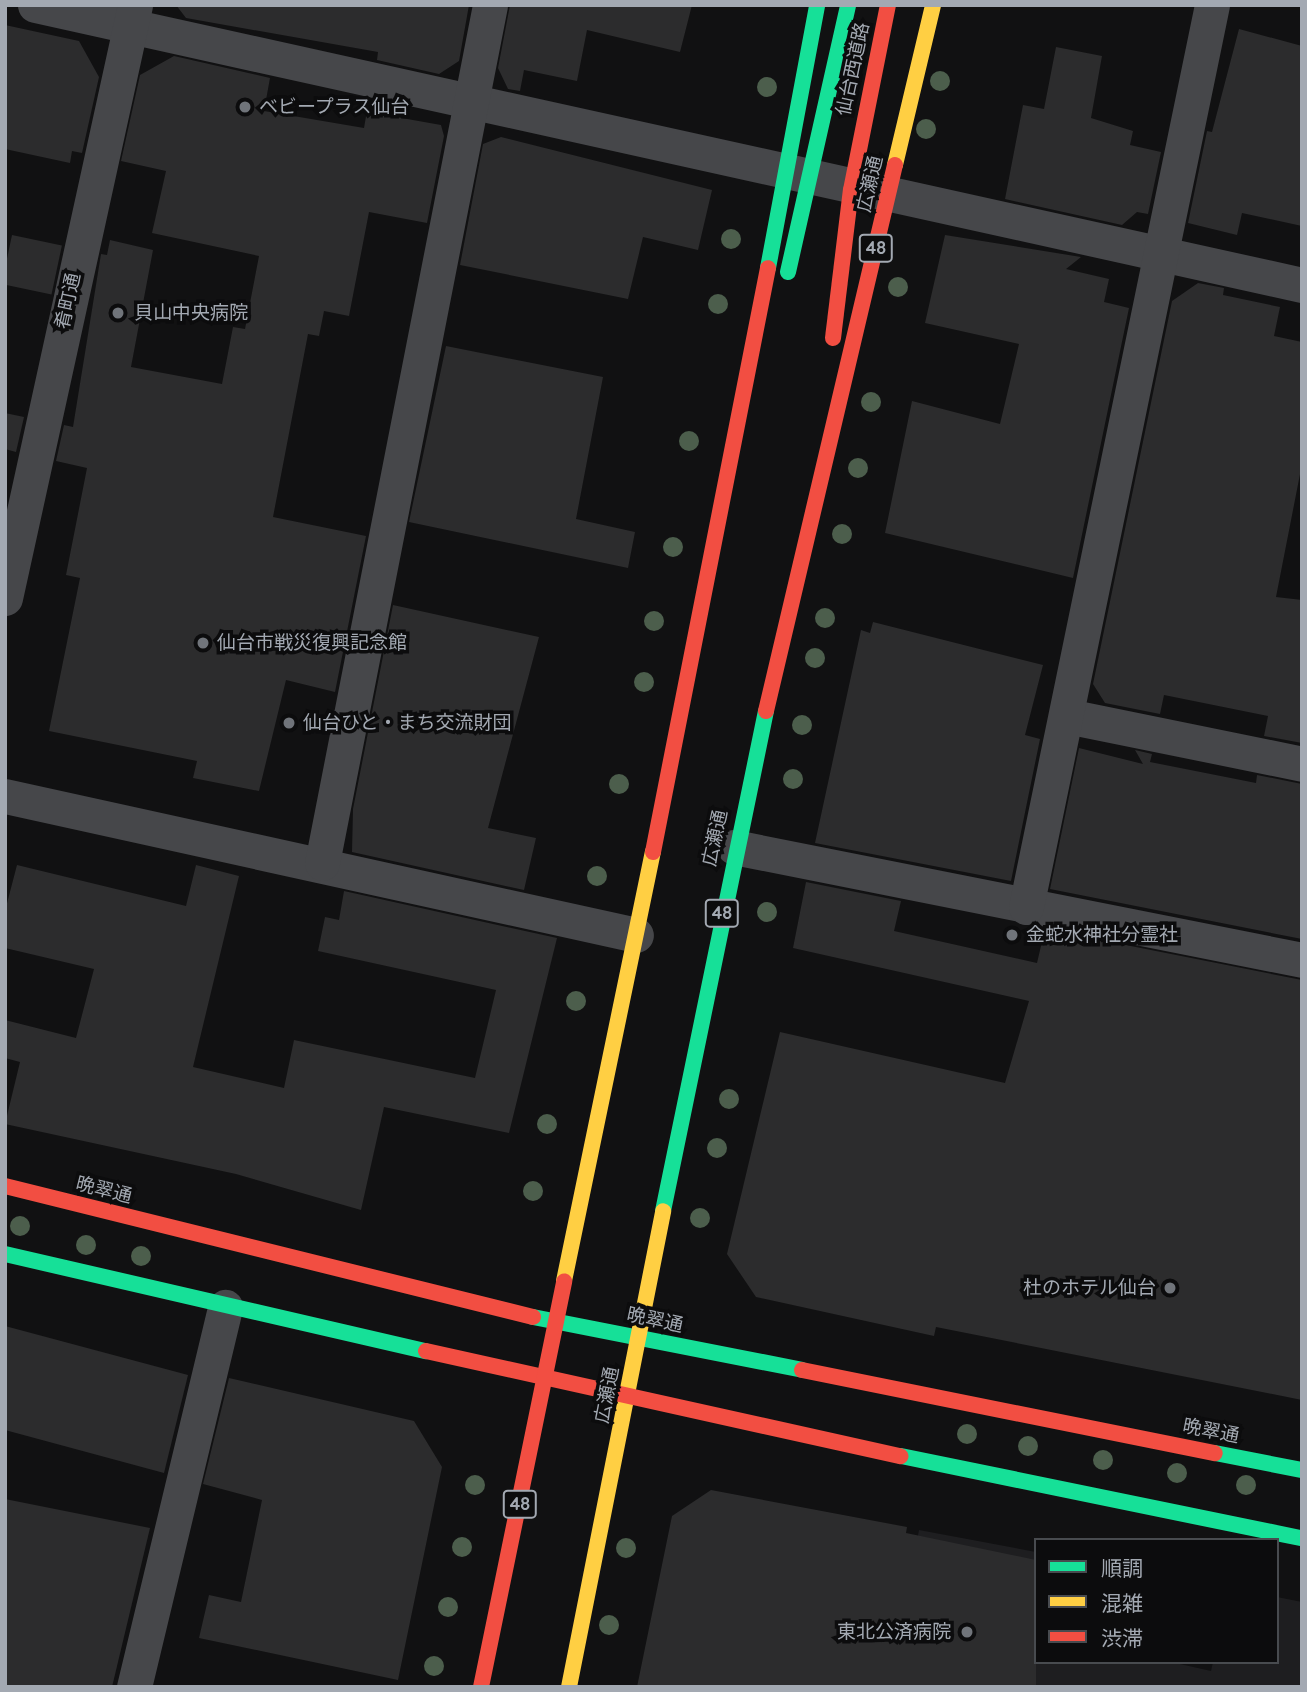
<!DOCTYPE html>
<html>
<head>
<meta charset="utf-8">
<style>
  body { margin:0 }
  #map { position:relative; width:1307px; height:1692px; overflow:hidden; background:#111112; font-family:Quicksand,"Noto Sans JP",sans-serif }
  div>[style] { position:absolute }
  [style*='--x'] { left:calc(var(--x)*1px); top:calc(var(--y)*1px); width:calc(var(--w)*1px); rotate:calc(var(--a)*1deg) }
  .built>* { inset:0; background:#1e1e20 }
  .building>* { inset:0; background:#2c2c2d; transform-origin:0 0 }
  .street>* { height:35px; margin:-17.5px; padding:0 17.5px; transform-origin:17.5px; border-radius:17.5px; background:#46474a }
  .fast>* { height:16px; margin:-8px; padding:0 8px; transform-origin:8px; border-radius:8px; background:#16e098 }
  .slow>* { height:16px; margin:-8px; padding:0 8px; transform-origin:8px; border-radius:8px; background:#ffcf43 }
  .jam>* { height:16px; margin:-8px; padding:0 8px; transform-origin:8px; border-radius:8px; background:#f24e42 }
  .trees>* { width:20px; height:20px; margin:-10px; border-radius:50%; background:#4c5e4c }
  .dots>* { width:19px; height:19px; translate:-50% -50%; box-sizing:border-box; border:4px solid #0c0c0d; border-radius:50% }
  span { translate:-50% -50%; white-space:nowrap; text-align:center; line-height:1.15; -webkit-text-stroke:7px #0c0c0d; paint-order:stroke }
  .shield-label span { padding:2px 5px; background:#0c0c0d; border:2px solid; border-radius:5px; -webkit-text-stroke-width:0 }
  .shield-label { font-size:18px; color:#a3a9b2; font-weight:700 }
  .street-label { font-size:19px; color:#a3a9b2 }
  .poi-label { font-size:19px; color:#a3a9b2 }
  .left { translate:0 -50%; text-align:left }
  .right { translate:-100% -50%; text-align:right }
  .frame { position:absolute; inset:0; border:7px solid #a3a9b2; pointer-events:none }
  .legend { position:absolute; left:1034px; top:1538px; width:245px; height:126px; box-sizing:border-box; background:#0c0c0d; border:2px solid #484b4f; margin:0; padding:9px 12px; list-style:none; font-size:21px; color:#a3a9b2 }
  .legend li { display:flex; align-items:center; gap:14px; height:35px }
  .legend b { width:35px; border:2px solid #484b4f }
</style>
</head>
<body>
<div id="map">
  <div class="built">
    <i style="clip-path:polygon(919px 1530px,1036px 1552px,1036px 1662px,1171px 1662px,1211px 1671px,1213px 1662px,1277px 1662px,1277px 1597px,1302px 1602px,1302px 1687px,888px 1687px)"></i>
  </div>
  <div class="building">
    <i style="clip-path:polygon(176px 5px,469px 5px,459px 61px,439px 74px,377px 60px,378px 52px,186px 18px)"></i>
    <i style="clip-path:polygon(510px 5px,692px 5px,680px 52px,587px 30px,577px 81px,524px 70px,520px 91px,508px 89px,498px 68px)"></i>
    <i style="clip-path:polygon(5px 25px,79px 41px,99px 77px,82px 153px,72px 151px,70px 163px,5px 149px)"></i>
    <i style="clip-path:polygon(1239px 29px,1302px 46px,1302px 226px,1242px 213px,1237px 235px,1188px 223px,1207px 131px,1212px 132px)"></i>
    <i style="clip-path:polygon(1056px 47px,1102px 56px,1091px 118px,1133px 131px,1130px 145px,1161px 152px,1148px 214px,1137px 212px,1122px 225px,1005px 199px,1023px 105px,1044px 109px)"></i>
    <i style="clip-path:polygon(174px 56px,270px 78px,264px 111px,364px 128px,369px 99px,392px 105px,379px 114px,441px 125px,444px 136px,427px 223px,369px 212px,349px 316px,324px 311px,319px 336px,308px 334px,273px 517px,366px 536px,335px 692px,286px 680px,259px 791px,193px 778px,197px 761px,49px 731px,80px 578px,66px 575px,87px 468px,56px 461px,64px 425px,73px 427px,101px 254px,107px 255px,110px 240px,153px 250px,131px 367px,222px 384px,233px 327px,245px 329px,259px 256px,152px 233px,166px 171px,121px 161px,140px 75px)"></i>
    <i style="clip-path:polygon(501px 137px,712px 190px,698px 250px,643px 237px,628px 299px,460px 265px,483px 144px)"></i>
    <i style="left:12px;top:235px;width:51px;height:50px;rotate:12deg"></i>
    <i style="clip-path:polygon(945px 235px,1081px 257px,1066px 269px,1109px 279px,1104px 302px,1129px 308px,1073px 578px,885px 533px,912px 401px,1000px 424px,1019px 344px,925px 323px)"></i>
    <i style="clip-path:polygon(1198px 283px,1224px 288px,1223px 295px,1280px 307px,1274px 336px,1302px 342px,1302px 464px,1276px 597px,1302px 600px,1302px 743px,1264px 736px,1268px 716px,1164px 695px,1160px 714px,1105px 703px,1093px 684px,1172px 301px)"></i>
    <i style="clip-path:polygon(446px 346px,603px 377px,576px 519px,635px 532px,628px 568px,409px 522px)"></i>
    <i style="clip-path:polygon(5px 413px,24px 417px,16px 452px,5px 449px)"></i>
    <i style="clip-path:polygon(393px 605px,539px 637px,488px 828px,536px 838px,524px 890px,352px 852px,353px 809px)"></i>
    <i style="clip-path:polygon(873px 622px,1043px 665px,1025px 735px,1040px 739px,1011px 881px,815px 843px,861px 630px,870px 633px)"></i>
    <i style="clip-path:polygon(1079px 748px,1143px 764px,1135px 750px,1152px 754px,1150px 762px,1256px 783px,1257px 775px,1302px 784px,1302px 939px,1050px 889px)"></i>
    <i style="clip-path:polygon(17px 865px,186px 906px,196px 865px,239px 876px,193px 1067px,284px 1088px,294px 1040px,475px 1078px,496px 990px,318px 951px,325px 917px,339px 920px,344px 891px,557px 938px,509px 1133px,384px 1107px,361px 1210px,236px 1174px,5px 1124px,20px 1062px,5px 1058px,5px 1020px,76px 1038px,94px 969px,5px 948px,5px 911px)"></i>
    <i style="clip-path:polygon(806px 882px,901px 901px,894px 931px,1037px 963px,1045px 929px,1302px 980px,1302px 1400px,936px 1327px,934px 1336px,756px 1297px,727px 1254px,780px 1032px,1005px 1083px,1029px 1001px,793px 948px)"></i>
    <i style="clip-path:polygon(5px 1326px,188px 1375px,164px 1473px,5px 1430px)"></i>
    <i style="clip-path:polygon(229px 1378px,414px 1421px,442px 1467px,398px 1680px,199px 1638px,209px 1595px,241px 1602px,262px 1500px,203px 1484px)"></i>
    <i style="clip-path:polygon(711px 1490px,907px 1527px,906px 1533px,1036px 1560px,1036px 1687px,637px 1687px,672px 1516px)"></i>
    <i style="clip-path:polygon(5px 1499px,150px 1528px,112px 1687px,5px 1687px)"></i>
  </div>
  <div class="street">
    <i style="--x:35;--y:5;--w:1298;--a:12.46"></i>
    <i style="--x:5;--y:598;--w:607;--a:-77.63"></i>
    <i style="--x:1067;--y:716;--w:240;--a:11.5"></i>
    <i style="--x:5;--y:796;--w:646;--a:12.42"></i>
    <i style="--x:734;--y:847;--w:579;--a:11.25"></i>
    <i style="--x:322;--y:863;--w:874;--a:-78.92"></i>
    <i style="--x:1026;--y:907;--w:921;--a:-78.35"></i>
    <i style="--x:134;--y:1687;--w:391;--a:-76.5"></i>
  </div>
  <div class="fast">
    <i style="--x:768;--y:268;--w:268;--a:-79.4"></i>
    <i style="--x:788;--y:272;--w:274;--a:-77.3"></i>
    <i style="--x:663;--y:1211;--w:510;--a:-78.36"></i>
    <i style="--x:5;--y:1254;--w:432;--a:13"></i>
    <i style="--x:533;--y:1317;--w:274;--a:11.1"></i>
    <i style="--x:1215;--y:1453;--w:89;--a:11.1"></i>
    <i style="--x:901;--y:1456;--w:409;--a:11.6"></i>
  </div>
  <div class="slow">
    <i style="--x:895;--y:165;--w:164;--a:-76.6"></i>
    <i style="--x:564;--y:1281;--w:438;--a:-78.3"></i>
    <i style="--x:569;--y:1687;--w:485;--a:-78.8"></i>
  </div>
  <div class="jam">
    <i style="--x:833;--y:338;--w:149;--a:-83.1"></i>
    <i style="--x:851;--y:190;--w:189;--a:-78.7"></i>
    <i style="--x:766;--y:711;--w:561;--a:-76.71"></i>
    <i style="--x:653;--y:852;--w:595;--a:-78.86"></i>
    <i style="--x:5;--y:1186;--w:544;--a:13.93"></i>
    <i style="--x:426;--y:1351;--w:486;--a:12.5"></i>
    <i style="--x:802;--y:1370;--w:421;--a:11.4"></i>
    <i style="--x:481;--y:1687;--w:414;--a:-78.4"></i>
  </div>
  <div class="trees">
    <i style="left:940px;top:81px"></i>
    <i style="left:767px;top:87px"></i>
    <i style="left:926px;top:129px"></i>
    <i style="left:731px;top:239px"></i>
    <i style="left:898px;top:287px"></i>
    <i style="left:718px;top:304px"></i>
    <i style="left:871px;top:402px"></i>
    <i style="left:689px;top:441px"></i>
    <i style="left:858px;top:468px"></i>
    <i style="left:842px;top:534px"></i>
    <i style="left:673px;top:547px"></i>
    <i style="left:825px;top:618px"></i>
    <i style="left:654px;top:621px"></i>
    <i style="left:815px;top:658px"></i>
    <i style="left:644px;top:682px"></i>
    <i style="left:802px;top:725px"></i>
    <i style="left:793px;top:779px"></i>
    <i style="left:619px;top:784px"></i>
    <i style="left:597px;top:876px"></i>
    <i style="left:767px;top:912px"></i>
    <i style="left:576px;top:1001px"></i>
    <i style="left:729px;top:1099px"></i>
    <i style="left:547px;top:1124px"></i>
    <i style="left:717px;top:1148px"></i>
    <i style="left:533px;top:1191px"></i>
    <i style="left:700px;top:1218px"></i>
    <i style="left:20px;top:1226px"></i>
    <i style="left:86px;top:1245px"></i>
    <i style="left:141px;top:1256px"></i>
    <i style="left:967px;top:1434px"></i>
    <i style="left:1028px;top:1446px"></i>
    <i style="left:1103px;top:1460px"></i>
    <i style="left:1177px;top:1473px"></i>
    <i style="left:475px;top:1485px"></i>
    <i style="left:1246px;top:1485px"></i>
    <i style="left:462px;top:1547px"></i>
    <i style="left:626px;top:1548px"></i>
    <i style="left:448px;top:1607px"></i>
    <i style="left:609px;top:1625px"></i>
    <i style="left:434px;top:1666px"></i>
  </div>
  <div class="dots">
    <i style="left:245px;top:107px;background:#70747a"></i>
    <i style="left:118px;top:313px;background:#70747a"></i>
    <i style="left:203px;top:643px;background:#70747a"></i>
    <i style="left:289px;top:723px;background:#70747a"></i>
    <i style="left:1012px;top:935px;background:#70747a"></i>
    <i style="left:1170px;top:1288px;background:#70747a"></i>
    <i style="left:967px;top:1632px;background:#70747a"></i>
  </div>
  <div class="shield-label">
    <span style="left:876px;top:248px">48</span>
    <span style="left:722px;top:913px">48</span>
    <span style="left:520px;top:1504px">48</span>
  </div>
  <div class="street-label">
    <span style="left:853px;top:69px;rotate:-78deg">仙台西道路</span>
    <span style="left:870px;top:184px;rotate:-77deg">広瀬通</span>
    <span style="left:68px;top:301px;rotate:-78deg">肴町通</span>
    <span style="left:715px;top:838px;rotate:-78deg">広瀬通</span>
    <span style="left:104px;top:1190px;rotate:14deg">晩翠通</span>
    <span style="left:655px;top:1320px;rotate:12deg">晩翠通</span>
    <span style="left:607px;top:1395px;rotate:-79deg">広瀬通</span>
    <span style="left:1211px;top:1431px;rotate:11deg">晩翠通</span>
  </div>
  <div class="poi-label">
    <span class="left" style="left:259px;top:107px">ベビープラス仙台</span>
    <span class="left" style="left:134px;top:313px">貝山中央病院</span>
    <span class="left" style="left:217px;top:643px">仙台市戦災復興記念館</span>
    <span class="left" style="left:303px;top:723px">仙台ひと・まち交流財団</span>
    <span class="left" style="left:1026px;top:935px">金蛇水神社分霊社</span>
    <span class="right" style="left:1156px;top:1288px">杜のホテル仙台</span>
    <span class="right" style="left:951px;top:1632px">東北公済病院</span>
  </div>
  <div class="frame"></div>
  <ul class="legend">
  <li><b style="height:9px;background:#16e098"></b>順調</li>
  <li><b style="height:9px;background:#ffcf43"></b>混雑</li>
  <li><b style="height:9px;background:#f24e42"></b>渋滞</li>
  </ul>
</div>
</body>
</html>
